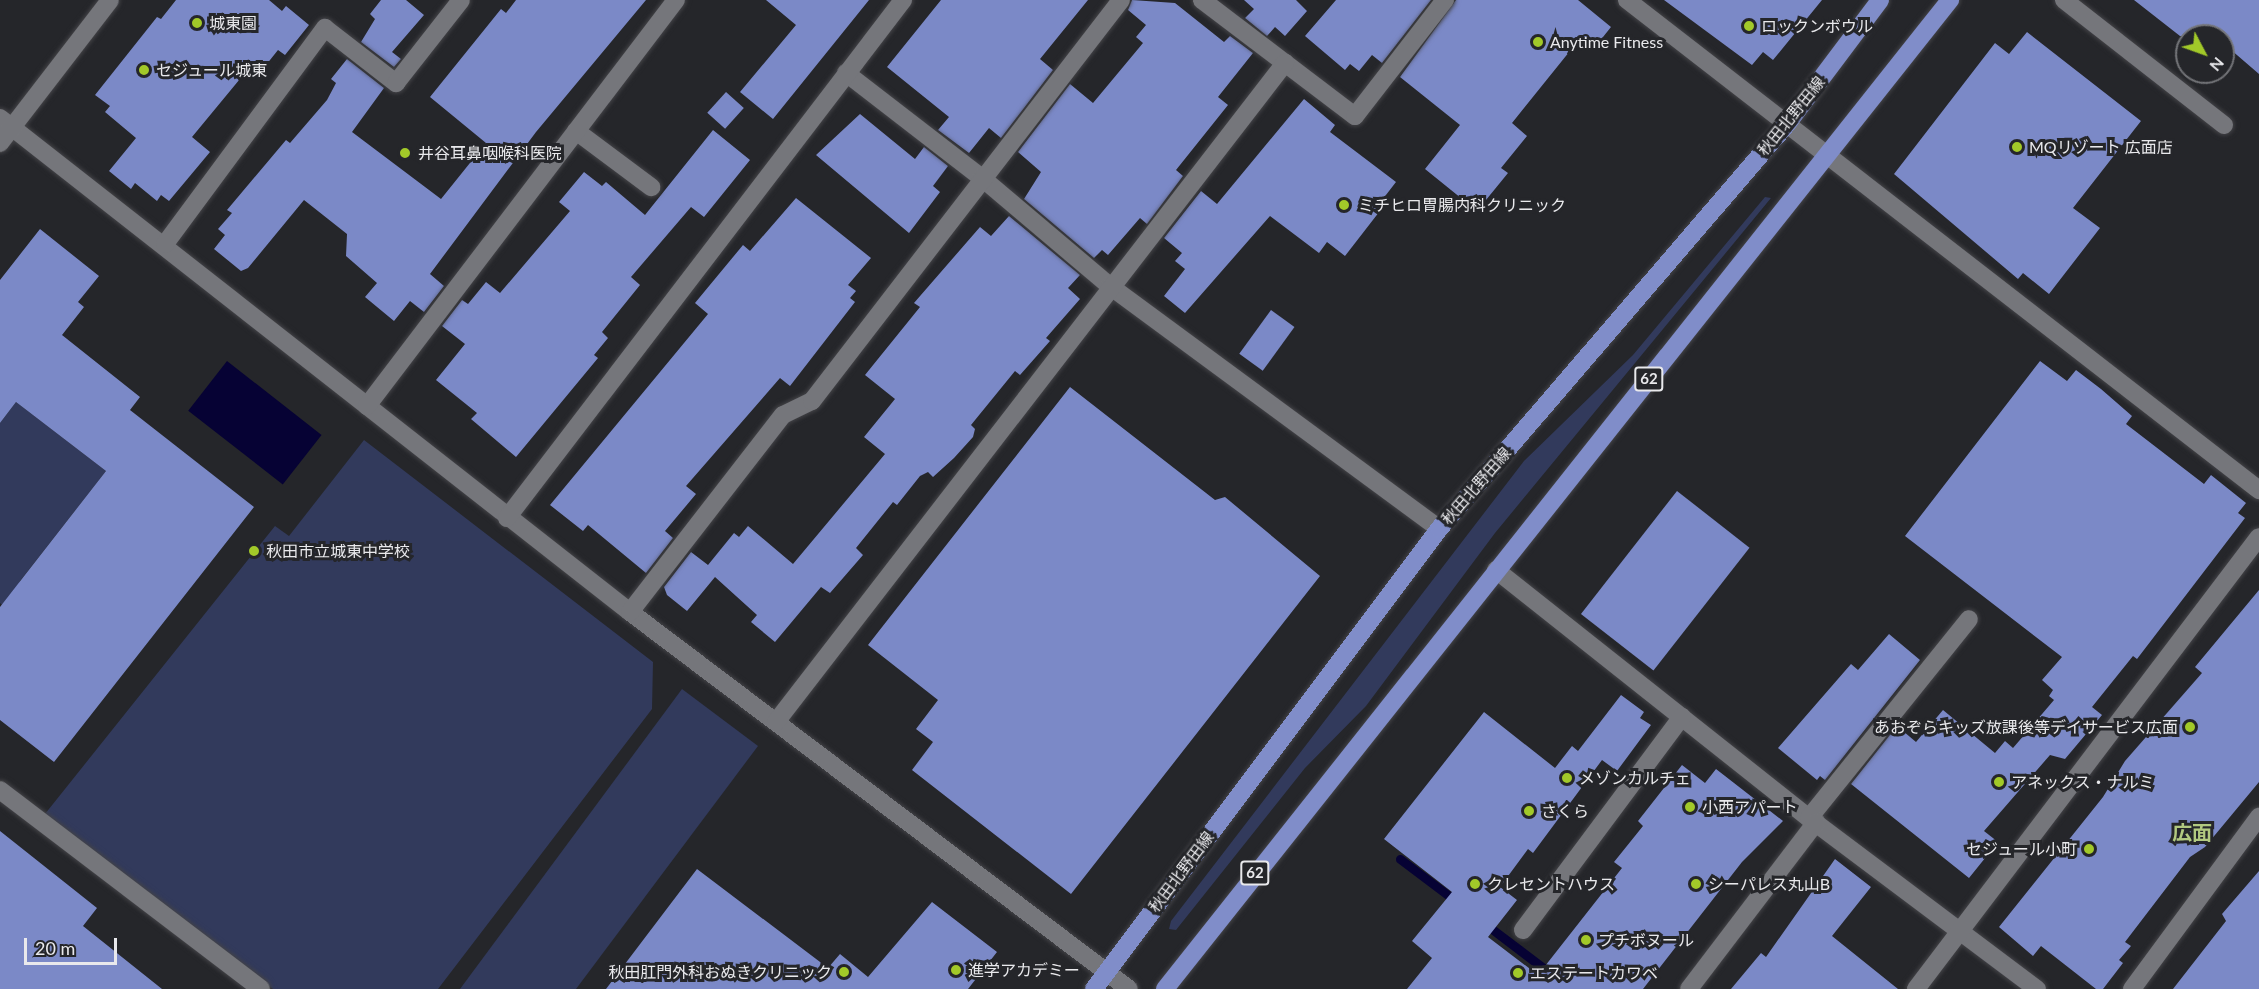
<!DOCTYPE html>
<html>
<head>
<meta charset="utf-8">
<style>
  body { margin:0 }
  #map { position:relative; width:2259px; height:989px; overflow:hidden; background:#25262a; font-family:Lato,"Noto Sans JP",sans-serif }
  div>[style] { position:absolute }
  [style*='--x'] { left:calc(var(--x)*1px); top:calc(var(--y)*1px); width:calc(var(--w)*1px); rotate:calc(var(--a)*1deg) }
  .green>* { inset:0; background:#323a5c }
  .water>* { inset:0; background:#060234; transform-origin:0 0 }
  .stream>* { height:9px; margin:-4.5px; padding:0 4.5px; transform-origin:4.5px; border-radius:4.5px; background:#060234 }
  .building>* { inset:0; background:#7b89c7; transform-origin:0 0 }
  .roads { filter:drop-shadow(0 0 2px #434347) drop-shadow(0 0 2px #434347) }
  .minor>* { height:18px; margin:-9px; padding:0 9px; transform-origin:9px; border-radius:9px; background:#75767b }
  .major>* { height:18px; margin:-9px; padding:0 9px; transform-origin:9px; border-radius:9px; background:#808dc9 }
  .dots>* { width:16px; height:16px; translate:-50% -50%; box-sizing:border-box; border:3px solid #25262a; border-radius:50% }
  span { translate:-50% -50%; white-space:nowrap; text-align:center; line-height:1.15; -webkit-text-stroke:6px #25262a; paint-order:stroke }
  .shield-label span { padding:2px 4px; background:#25262a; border:2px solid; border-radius:4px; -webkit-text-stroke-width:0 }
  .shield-label { font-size:15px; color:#e9e9ec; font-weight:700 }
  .poi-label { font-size:16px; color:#e9e9ec }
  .left { translate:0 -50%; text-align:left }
  .right { translate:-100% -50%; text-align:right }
  .street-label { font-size:16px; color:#e9e9ec }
  .quarter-label { font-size:20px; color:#b2c980; font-weight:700 }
  .north { position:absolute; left:2175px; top:24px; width:60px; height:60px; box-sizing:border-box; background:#25262a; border:2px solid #737478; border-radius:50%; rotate:131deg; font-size:16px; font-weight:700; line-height:24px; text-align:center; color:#e9e9ec }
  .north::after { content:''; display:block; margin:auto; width:21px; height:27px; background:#a2c929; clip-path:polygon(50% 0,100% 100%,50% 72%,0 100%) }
  .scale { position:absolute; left:24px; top:938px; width:93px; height:27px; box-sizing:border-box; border:3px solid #e9e9ec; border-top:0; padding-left:8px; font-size:18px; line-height:21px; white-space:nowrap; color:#e9e9ec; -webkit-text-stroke:4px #25262a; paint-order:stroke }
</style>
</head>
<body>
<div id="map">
  <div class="green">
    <i style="clip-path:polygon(1765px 197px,1771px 198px,1495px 533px,1366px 706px,1305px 768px,1176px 930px,1169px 929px,1171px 921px,1524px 461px,1633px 355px)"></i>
    <i style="clip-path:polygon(16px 402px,106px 471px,20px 581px,9px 611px,0 603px,0 423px)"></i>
    <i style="clip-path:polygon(364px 440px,653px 662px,652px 709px,438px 989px,273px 989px,45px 814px,275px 526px,289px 536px)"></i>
    <i style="clip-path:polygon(682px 689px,758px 746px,576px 989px,460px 989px)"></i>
  </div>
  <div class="water">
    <i style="left:227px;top:361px;width:120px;height:63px;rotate:38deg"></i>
  </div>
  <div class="stream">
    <i style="--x:1400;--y:859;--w:71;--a:37"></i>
    <i style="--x:1484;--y:923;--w:109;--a:37.2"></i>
  </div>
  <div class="building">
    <i style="clip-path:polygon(176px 0,269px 0,282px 11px,286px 6px,309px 25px,285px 55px,278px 50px,258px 75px,249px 68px,192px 137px,210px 152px,169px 201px,161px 195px,157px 201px,135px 183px,131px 189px,109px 171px,136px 138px,105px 112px,110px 106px,95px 95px,157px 17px,161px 19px)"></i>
    <i style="clip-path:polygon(381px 0,406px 0,424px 15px,392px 52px,401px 59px,394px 67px,361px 42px,375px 19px,370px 14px)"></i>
    <i style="clip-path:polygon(516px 0,646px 0,536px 132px,430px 274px,444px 286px,424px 312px,410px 301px,394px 321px,365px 297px,377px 283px,346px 256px,347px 234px,304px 200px,248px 268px,241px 271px,214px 249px,225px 235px,218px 229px,232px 213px,227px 210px,286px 140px,290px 143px,327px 100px,336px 83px,331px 79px,347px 59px,384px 88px,352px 132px,441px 199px,486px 143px,430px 97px,501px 9px,506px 13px)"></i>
    <i style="clip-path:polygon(766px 0,869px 0,773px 119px,740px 92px,796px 25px)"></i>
    <i style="clip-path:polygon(941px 0,1088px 0,1040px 59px,1053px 70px,1001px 138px,989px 128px,969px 153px,938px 130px,949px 117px,887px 67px)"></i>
    <i style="clip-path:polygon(1132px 0,1175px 3px,1224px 42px,1230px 36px,1253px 53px,1218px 97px,1228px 105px,1176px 170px,1183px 176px,1147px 224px,1140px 218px,1108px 255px,1102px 250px,1094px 258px,1024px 199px,1041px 172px,1018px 152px,1070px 84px,1093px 103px,1143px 43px,1136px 37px,1146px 25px,1128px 10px)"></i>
    <i style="clip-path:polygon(1244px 0,1296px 0,1307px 11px,1285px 36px,1275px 27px,1267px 36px,1245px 18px,1254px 9px)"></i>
    <i style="clip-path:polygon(1336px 0,1431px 0,1382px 63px,1372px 55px,1359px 71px,1350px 64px,1345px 70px,1305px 36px)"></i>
    <i style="clip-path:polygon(1456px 0,1578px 0,1611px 27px,1595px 47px,1582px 36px,1512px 123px,1527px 136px,1501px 168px,1508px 173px,1477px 211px,1425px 169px,1460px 125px,1400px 77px)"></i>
    <i style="clip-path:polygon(1664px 0,1822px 0,1773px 60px,1763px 52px,1752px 65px)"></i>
    <i style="clip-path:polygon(2134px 0,2259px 0,2259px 74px,2223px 43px,2223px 36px,2180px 36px)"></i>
    <i style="clip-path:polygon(2027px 32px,2141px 121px,2073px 208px,2100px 228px,2049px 294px,2023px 273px,2018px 279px,1894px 174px,1995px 43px,2009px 54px)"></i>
    <i style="left:726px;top:92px;width:24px;height:28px;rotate:42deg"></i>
    <i style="clip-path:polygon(1304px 99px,1335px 125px,1330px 132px,1396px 182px,1379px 204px,1383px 207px,1345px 256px,1327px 242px,1319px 253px,1270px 216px,1185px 313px,1164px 296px,1185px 269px,1175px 261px,1182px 253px,1164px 238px,1201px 191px,1217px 204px)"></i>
    <i style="clip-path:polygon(860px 114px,915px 159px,924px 147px,948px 166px,933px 186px,940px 192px,909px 233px,816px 155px)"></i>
    <i style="clip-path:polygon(713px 130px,750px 160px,704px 217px,691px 207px,631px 277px,640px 285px,602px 332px,608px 338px,594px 355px,598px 358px,516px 457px,471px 419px,477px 413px,436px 380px,465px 344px,442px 326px,462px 300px,468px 304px,486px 282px,500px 293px,570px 211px,559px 202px,584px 172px,602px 186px,606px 182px,645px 215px)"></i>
    <i style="clip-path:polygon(796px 198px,871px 258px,848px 285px,856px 291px,850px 298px,855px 302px,790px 386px,780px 378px,686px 486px,696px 494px,665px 531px,673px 538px,646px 573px,588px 525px,583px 531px,550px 505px,708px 314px,695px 303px,743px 245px,750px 251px)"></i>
    <i style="clip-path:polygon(1009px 216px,1080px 275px,1068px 288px,1080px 299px,1046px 338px,1050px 341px,1020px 375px,1015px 371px,971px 425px,975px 429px,973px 437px,954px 458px,933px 477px,928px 472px,920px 476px,897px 505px,893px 502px,856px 548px,863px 555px,830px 593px,821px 587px,775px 642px,751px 622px,757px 615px,715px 577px,687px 611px,667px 595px,664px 587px,691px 552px,708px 565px,734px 533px,739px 537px,748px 526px,793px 564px,885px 454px,864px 437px,895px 399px,865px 375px,920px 307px,914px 303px,980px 227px,991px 236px)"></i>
    <i style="clip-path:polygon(40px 229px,99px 276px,78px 302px,84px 307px,62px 335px,140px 397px,130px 410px,254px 507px,54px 762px,0 720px,0 607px,106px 471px,16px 402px,0 423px,0 280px)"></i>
    <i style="left:1271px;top:310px;width:29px;height:54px;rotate:36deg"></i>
    <i style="clip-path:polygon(2040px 361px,2067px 381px,2076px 370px,2101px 389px,2132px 416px,2126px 424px,2204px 484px,2211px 475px,2246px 503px,2238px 513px,2245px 518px,2137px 659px,2133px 656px,2092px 707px,2102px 715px,2065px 759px,2050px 755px,1984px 831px,1998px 842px,1969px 878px,1851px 784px,1897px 726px,1916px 742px,1943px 710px,1995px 753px,2005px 741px,2013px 748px,2054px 700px,2049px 696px,2053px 690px,2042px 680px,2062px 657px,1905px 536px)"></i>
    <i style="clip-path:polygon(1070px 387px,1215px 500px,1225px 497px,1320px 576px,1071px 894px,912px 770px,933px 742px,916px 729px,938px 700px,868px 645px)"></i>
    <i style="left:1677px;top:491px;width:92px;height:156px;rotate:38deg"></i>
    <i style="clip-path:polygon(2259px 590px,2259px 782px,2205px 847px,2190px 857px,2125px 942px,2131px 946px,2119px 960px,2123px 963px,2103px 989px,2096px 989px,2041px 946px,2033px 956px,1999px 927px,2103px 797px,2125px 761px,2202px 673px,2195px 667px)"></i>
    <i style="clip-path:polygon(1889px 634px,1920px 660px,1825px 780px,1820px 776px,1817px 780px,1778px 748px,1851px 664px,1858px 670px)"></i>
    <i style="clip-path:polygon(1621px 695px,1644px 712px,1640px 718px,1651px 725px,1617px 771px,1602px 760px,1533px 853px,1528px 849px,1500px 887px,1517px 900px,1488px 937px,1538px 975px,1622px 868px,1614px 862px,1643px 826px,1638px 821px,1682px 765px,1705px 783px,1716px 769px,1783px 821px,1742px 862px,1643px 989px,1407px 989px,1432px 958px,1412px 941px,1452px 892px,1384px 839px,1484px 712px,1555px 768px,1572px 746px,1578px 751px)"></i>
    <i style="clip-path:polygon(0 831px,97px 908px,83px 926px,162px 989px,0 989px)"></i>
    <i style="clip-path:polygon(1835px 859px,1871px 887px,1832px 936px,1898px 989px,1731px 989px,1761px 953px,1766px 957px)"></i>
    <i style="clip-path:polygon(697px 869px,828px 968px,840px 954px,868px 977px,932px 902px,997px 952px,968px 989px,606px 989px)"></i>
    <i style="clip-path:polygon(2259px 871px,2259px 989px,2173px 989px,2226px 921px,2222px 914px)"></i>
  </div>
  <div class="roads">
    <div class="minor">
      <i style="--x:1202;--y:0;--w:192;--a:37.2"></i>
      <i style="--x:1355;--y:116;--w:147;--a:-52.2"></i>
      <i style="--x:1627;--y:0;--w:800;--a:37.79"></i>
      <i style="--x:2064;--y:0;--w:203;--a:38"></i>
      <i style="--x:846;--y:73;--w:172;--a:37.7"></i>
      <i style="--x:982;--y:178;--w:167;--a:40.2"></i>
      <i style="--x:1110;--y:286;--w:409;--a:36.4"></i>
      <i style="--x:0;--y:118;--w:801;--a:38.1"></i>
      <i style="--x:630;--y:612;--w:625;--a:37.07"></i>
      <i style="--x:576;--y:131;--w:94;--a:36.7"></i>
      <i style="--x:0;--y:143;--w:180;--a:-52.4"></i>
      <i style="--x:165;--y:244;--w:269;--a:-53.5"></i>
      <i style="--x:325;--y:28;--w:90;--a:37.8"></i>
      <i style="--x:396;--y:83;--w:105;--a:-51.9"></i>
      <i style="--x:367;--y:406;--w:510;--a:-52.73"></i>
      <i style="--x:507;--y:518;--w:652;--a:-52.6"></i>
      <i style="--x:1496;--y:570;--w:399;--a:38.4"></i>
      <i style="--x:1809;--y:818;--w:285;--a:36.9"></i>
      <i style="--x:630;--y:612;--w:249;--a:-52.2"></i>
      <i style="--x:783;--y:415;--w:32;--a:-26"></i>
      <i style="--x:812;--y:401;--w:506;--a:-52.38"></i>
      <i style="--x:776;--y:722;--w:833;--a:-52.32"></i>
      <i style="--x:0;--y:790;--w:328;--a:37.3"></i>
      <i style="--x:1809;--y:818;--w:255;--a:-51.2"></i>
      <i style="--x:1523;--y:930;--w:266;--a:-53.3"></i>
      <i style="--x:1689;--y:989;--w:210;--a:-52.7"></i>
      <i style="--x:1916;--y:989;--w:567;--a:-52.81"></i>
      <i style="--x:2132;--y:989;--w:214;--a:-53.6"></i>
    </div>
    <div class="major">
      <i style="--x:1094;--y:989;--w:575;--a:-53.13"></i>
      <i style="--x:1439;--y:529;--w:534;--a:-49.33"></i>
      <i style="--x:1787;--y:124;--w:155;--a:-53.1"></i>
      <i style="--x:1165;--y:989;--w:1263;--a:-51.56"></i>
    </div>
  </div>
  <div class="dots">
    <i style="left:197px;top:23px;background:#a2c929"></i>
    <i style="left:1749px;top:26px;background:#a2c929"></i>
    <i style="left:1538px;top:42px;background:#a2c929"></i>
    <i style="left:144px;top:70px;background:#a2c929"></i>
    <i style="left:2017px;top:147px;background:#a2c929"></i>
    <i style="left:405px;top:153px;background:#a2c929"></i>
    <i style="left:1344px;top:205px;background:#a2c929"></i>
    <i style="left:254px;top:551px;background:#a2c929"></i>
    <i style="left:2190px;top:727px;background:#a2c929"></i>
    <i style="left:1567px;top:778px;background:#a2c929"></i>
    <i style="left:1999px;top:782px;background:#a2c929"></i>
    <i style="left:1690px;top:807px;background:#a2c929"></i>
    <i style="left:1529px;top:811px;background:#a2c929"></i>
    <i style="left:2089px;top:849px;background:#a2c929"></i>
    <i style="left:1475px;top:884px;background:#a2c929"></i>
    <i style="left:1696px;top:884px;background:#a2c929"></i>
    <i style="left:1586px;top:940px;background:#a2c929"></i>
    <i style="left:956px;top:970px;background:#a2c929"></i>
    <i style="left:844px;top:972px;background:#a2c929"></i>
    <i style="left:1518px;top:973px;background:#a2c929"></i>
  </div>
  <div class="shield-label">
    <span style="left:1649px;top:379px">62</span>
    <span style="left:1255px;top:873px">62</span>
  </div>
  <div class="poi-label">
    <span class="left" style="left:209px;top:23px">城東園</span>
    <span class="left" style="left:1761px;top:26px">ロックンボウル</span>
    <span class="left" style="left:1550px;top:42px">Anytime Fitness</span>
    <span class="left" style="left:156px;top:70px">セジュール城東</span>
    <span class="left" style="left:2029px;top:147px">MQリゾート 広面店</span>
    <span class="left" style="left:418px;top:153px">井谷耳鼻咽喉科医院</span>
    <span class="left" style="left:1358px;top:205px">ミチヒロ胃腸内科クリニック</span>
    <span class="left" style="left:266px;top:551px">秋田市立城東中学校</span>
    <span class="right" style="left:2178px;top:727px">あおぞらキッズ放課後等デイサービス広面</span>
    <span class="left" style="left:1579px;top:778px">メゾンカルチェ</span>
    <span class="left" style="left:2011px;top:782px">アネックス・ナルミ</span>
    <span class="left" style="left:1702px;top:807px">小西アパート</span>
    <span class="left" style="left:1541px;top:811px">さくら</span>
    <span class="right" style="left:2077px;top:849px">セジュール小町</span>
    <span class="left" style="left:1487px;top:884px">クレセントハウス</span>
    <span class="left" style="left:1708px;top:884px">シーパレス丸山B</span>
    <span class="left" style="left:1598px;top:940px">プチボヌール</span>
    <span class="left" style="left:968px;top:970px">進学アカデミー</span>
    <span class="right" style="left:832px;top:972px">秋田肛門外科おぬきクリニック</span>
    <span class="left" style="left:1530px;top:973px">エステートカワベ</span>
  </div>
  <div class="street-label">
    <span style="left:1791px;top:116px;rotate:-51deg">秋田北野田線</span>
    <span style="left:1476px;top:486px;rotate:-49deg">秋田北野田線</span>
    <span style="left:1181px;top:872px;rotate:-53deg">秋田北野田線</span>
  </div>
  <div class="quarter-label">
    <span style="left:2192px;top:832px">広面</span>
  </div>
  <div class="north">N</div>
  <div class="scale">20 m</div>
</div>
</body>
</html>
